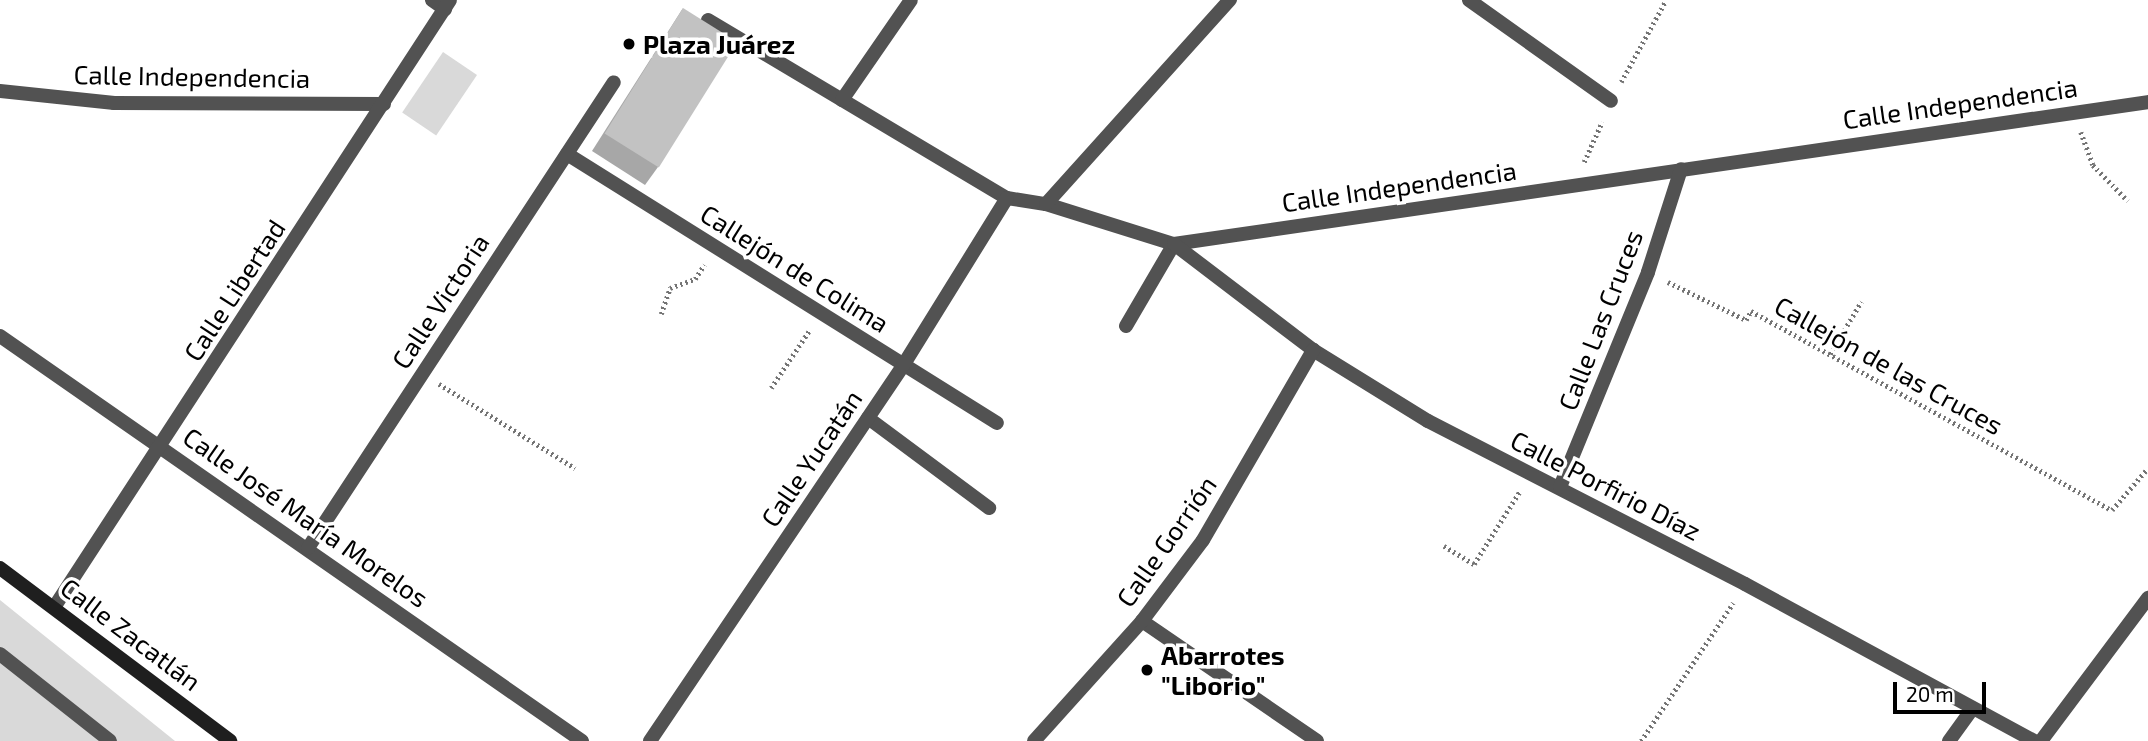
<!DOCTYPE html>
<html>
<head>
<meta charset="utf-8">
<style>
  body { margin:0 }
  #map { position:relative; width:2148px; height:741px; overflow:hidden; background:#fff; font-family:"Exo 2",sans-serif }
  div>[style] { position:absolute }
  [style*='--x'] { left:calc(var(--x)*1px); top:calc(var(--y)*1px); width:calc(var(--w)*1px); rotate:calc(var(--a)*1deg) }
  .green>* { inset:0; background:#d9d9d9; transform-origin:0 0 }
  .path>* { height:4.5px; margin-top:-2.25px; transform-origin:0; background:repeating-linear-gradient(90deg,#747474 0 2px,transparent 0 5.5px) }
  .lane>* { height:14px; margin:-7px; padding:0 7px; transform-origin:7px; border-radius:7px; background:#525252 }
  .street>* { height:14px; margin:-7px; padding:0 7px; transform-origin:7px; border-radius:7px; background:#525252 }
  .secondary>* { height:14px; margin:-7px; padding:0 7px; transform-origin:7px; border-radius:7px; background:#1f1f1f }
  .wall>* { inset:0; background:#a7a7a7 }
  .building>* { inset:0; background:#c2c2c2; transform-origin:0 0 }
  .dots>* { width:19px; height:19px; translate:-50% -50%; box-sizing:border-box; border:4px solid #fff; border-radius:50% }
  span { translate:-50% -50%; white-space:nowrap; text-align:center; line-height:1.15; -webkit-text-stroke:7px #fff; paint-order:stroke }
  .poi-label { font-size:26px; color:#000; font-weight:700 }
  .left { translate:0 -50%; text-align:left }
  .street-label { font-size:26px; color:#000 }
  .scale { position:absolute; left:1893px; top:682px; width:93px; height:32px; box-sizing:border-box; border:4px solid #000; border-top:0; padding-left:9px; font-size:21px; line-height:24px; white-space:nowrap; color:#000; -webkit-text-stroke:5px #fff; paint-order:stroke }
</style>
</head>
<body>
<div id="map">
  <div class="green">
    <i style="left:443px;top:52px;width:41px;height:73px;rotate:34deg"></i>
    <i style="clip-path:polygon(0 600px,175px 741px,0 741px)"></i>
  </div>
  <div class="path">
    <i style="--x:1621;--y:82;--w:91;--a:-61.2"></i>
    <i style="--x:2081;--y:132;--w:35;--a:70"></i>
    <i style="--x:2093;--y:165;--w:50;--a:45.8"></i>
    <i style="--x:1584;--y:162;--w:44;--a:-65.8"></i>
    <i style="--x:1668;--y:282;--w:87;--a:26"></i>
    <i style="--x:1746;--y:320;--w:10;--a:-61"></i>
    <i style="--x:1751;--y:311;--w:412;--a:28.9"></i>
    <i style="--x:2112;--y:510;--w:55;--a:-49.4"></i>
    <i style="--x:661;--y:314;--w:28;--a:-71"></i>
    <i style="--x:670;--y:288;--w:27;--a:-20"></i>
    <i style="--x:695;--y:279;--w:17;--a:-57"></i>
    <i style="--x:1830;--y:354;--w:61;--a:-59.2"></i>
    <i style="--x:439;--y:384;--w:160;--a:31.7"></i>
    <i style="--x:771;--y:388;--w:69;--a:-56.3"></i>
    <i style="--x:1444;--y:546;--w:35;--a:31"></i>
    <i style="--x:1474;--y:564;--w:86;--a:-57.8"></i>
    <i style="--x:1641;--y:741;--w:166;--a:-56.3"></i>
  </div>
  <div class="lane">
    <i style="--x:1469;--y:0;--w:174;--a:35.4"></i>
    <i style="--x:567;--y:154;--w:507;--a:32.03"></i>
    <i style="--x:1126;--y:326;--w:95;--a:-59.7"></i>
    <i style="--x:868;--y:418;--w:151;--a:36.6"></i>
    <i style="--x:0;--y:654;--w:140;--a:38.3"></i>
  </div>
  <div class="street">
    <i style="--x:432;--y:0;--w:16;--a:35"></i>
    <i style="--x:708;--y:20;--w:348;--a:30.8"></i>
    <i style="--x:1007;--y:198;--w:39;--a:9"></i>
    <i style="--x:1046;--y:204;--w:134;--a:17.4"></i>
    <i style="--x:1174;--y:244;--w:984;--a:-8.29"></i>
    <i style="--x:0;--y:91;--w:115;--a:6"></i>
    <i style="--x:114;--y:103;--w:270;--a:0.2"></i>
    <i style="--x:842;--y:100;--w:121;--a:-55.4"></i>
    <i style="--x:1046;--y:204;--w:275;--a:-48"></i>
    <i style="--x:1174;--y:244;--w:175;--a:37.3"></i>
    <i style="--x:1313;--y:350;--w:135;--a:31.7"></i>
    <i style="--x:1428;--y:421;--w:356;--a:27.2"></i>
    <i style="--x:1745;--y:584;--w:329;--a:28.5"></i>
    <i style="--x:0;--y:336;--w:709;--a:34.83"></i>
    <i style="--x:1560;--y:487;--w:232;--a:-67.7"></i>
    <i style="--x:1648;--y:272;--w:108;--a:-72.2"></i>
    <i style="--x:308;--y:548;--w:557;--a:-56.71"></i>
    <i style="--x:55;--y:606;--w:723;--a:-56.9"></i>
    <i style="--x:1142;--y:621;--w:212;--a:34.4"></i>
    <i style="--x:650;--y:741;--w:455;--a:-56"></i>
    <i style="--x:904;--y:364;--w:195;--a:-58.2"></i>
    <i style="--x:1034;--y:741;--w:161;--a:-48"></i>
    <i style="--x:1142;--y:621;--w:101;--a:-53"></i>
    <i style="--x:1203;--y:540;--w:220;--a:-59.9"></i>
    <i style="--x:1949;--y:741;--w:39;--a:-54"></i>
    <i style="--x:2041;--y:741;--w:179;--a:-53.2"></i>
  </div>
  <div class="secondary">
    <i style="--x:0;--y:568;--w:288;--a:36.9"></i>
  </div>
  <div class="wall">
    <i style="clip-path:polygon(683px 8px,658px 167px,645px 185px,592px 151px)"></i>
  </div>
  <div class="building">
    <i style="left:683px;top:8px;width:64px;height:148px;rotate:32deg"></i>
  </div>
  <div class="dots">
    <i style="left:629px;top:44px;background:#000"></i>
    <i style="left:1147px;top:670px;background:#000"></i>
  </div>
  <div class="poi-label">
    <span class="left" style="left:643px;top:44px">Plaza Juárez</span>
    <span class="left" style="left:1161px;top:670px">Abarrotes<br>"Liborio"</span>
  </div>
  <div class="street-label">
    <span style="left:192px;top:76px;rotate:1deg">Calle Independencia</span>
    <span style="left:1960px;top:103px;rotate:-8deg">Calle Independencia</span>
    <span style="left:1399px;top:186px;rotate:-8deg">Calle Independencia</span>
    <span style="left:795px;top:268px;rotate:32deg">Callejón de Colima</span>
    <span style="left:234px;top:290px;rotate:-57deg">Calle Libertad</span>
    <span style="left:440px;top:301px;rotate:-57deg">Calle Victoria</span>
    <span style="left:1600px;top:320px;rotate:-69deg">Calle Las Cruces</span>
    <span style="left:1889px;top:365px;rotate:29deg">Callejón de las Cruces</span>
    <span style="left:811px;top:458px;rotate:-56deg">Calle Yucatán</span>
    <span style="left:1606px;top:485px;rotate:27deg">Calle Porfirio Díaz</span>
    <span style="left:306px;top:517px;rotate:35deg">Calle José María Morelos</span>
    <span style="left:1166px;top:541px;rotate:-55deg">Calle Gorrión</span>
    <span style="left:131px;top:634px;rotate:37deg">Calle Zacatlán</span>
  </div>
  <div class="scale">20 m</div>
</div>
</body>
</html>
